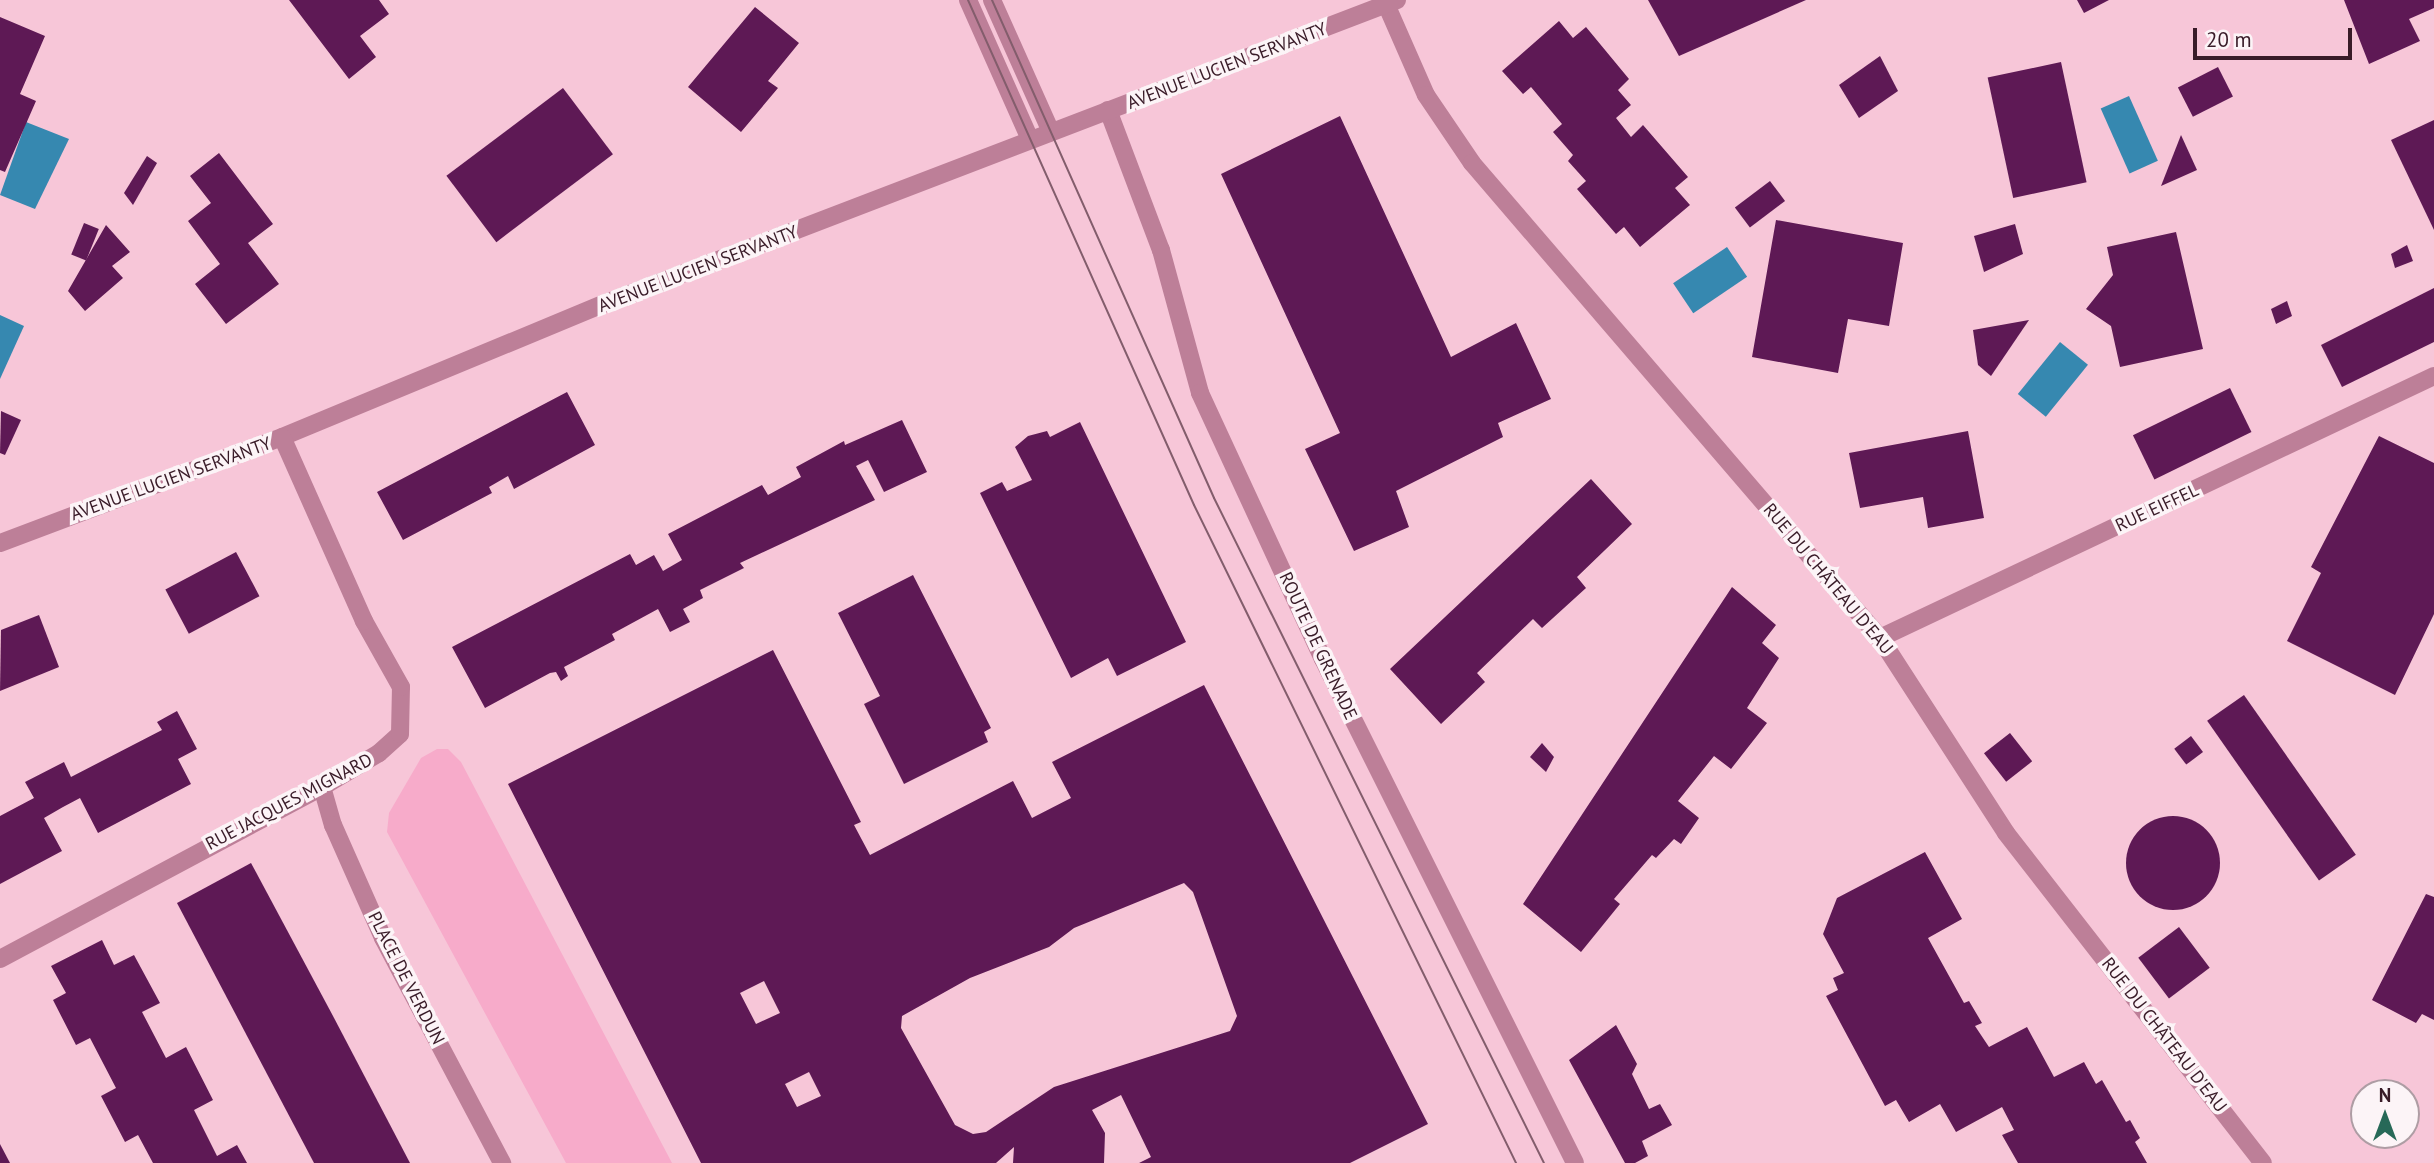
<!DOCTYPE html>
<html>
<head>
<meta charset="utf-8">
<style>
  body { margin:0 }
  #map { position:relative; width:2434px; height:1163px; overflow:hidden; background:#f7c6d8; font-family:"PT Sans",sans-serif }
  div>[style] { position:absolute }
  [style*='--x'] { left:calc(var(--x)*1px); top:calc(var(--y)*1px); width:calc(var(--w)*1px); rotate:calc(var(--a)*1deg) }
  .green>* { inset:0; background:#f7abca }
  .water>* { inset:0; background:#3688b0; transform-origin:0 0 }
  .building>* { inset:0; background:#5e1955; transform-origin:0 0 }
  .round { border-radius:50% }
  .minor>* { height:18px; margin:-9px; padding:0 9px; transform-origin:9px; border-radius:9px; background:#bd7f98 }
  .tram>* { height:2px; margin:-1px; padding:0 1px; transform-origin:1px; border-radius:1px; background:#835d6c }
  span { translate:-50% -50%; white-space:nowrap; text-align:center; line-height:1.15; -webkit-text-stroke:7px #fcf4f7; paint-order:stroke }
  .street-label { font-size:18px; color:#391b28 }
  .north { position:absolute; left:2350px; top:1079px; width:70px; height:70px; box-sizing:border-box; background:#fcf4f7; border:2px solid #ae9da4; border-radius:50%; rotate:0deg; font-size:19px; font-weight:700; line-height:28px; text-align:center; color:#391b28 }
  .north::after { content:''; display:block; margin:auto; width:24px; height:32px; background:#276958; clip-path:polygon(50% 0,100% 100%,50% 72%,0 100%) }
  .scale { position:absolute; left:2193px; top:28px; width:159px; height:32px; box-sizing:border-box; border:4px solid #391b28; border-top:0; padding-left:9px; font-size:21px; line-height:24px; white-space:nowrap; color:#391b28; -webkit-text-stroke:5px #fcf4f7; paint-order:stroke }
</style>
</head>
<body>
<div id="map">
  <div class="green">
    <i style="clip-path:polygon(437px 749px,448px 749px,461px 762px,672px 1163px,566px 1163px,387px 832px,389px 813px,421px 758px)"></i>
  </div>
  <div class="water">
    <i style="left:2129px;top:96px;width:71px;height:31px;rotate:66deg"></i>
    <i style="clip-path:polygon(26px 122px,69px 139px,35px 209px,0 195px)"></i>
    <i style="left:1727px;top:247px;width:36px;height:65px;rotate:56deg"></i>
    <i style="clip-path:polygon(0 315px,24px 326px,0 379px)"></i>
    <i style="left:2060px;top:342px;width:36px;height:67px;rotate:39deg"></i>
  </div>
  <div class="building">
    <i style="clip-path:polygon(289px 0,379px 0,389px 14px,360px 36px,376px 57px,349px 79px)"></i>
    <i style="clip-path:polygon(1648px 0,1806px 0,1679px 56px)"></i>
    <i style="clip-path:polygon(2077px 0,2109px 0,2084px 13px)"></i>
    <i style="clip-path:polygon(2344px 0,2434px 0,2434px 8px,2409px 19px,2420px 41px,2369px 64px)"></i>
    <i style="clip-path:polygon(755px 7px,799px 43px,768px 81px,778px 88px,741px 132px,688px 87px)"></i>
    <i style="clip-path:polygon(0 17px,45px 36px,20px 94px,36px 101px,5px 172px,0 170px)"></i>
    <i style="clip-path:polygon(1559px 21px,1573px 38px,1586px 27px,1629px 79px,1618px 90px,1631px 105px,1616px 118px,1631px 137px,1643px 125px,1688px 177px,1675px 188px,1690px 205px,1640px 247px,1624px 227px,1616px 234px,1577px 189px,1586px 181px,1568px 161px,1573px 155px,1553px 132px,1562px 124px,1531px 87px,1523px 94px,1502px 71px)"></i>
    <i style="clip-path:polygon(1880px 56px,1898px 91px,1859px 118px,1839px 85px)"></i>
    <i style="left:2061px;top:62px;width:123px;height:75px;rotate:78deg"></i>
    <i style="left:2218px;top:67px;width:33px;height:45px;rotate:63deg"></i>
    <i style="left:563px;top:88px;width:83px;height:146px;rotate:53deg"></i>
    <i style="clip-path:polygon(1340px 116px,1451px 357px,1516px 323px,1551px 399px,1498px 423px,1503px 437px,1396px 491px,1409px 527px,1354px 551px,1305px 449px,1340px 433px,1221px 174px)"></i>
    <i style="clip-path:polygon(2434px 120px,2434px 230px,2391px 140px)"></i>
    <i style="clip-path:polygon(2181px 135px,2197px 170px,2161px 186px)"></i>
    <i style="clip-path:polygon(219px 153px,273px 224px,248px 243px,279px 284px,226px 324px,195px 284px,220px 264px,188px 221px,211px 203px,190px 176px)"></i>
    <i style="clip-path:polygon(147px 156px,157px 163px,133px 205px,124px 193px)"></i>
    <i style="left:1770px;top:181px;width:25px;height:44px;rotate:53deg"></i>
    <i style="clip-path:polygon(1776px 220px,1903px 243px,1889px 326px,1848px 319px,1838px 373px,1752px 357px)"></i>
    <i style="left:84px;top:223px;width:16px;height:34px;rotate:22deg"></i>
    <i style="clip-path:polygon(2015px 224px,2023px 254px,1984px 272px,1974px 236px)"></i>
    <i style="clip-path:polygon(106px 225px,130px 252px,112px 266px,123px 278px,85px 311px,68px 291px)"></i>
    <i style="clip-path:polygon(2176px 232px,2203px 349px,2120px 367px,2111px 326px,2086px 309px,2113px 275px,2107px 247px)"></i>
    <i style="clip-path:polygon(2407px 245px,2413px 261px,2395px 268px,2391px 254px)"></i>
    <i style="clip-path:polygon(2434px 288px,2434px 342px,2342px 387px,2321px 345px)"></i>
    <i style="clip-path:polygon(2287px 301px,2292px 316px,2276px 324px,2271px 309px)"></i>
    <i style="clip-path:polygon(2029px 320px,1991px 376px,1978px 365px,1973px 330px)"></i>
    <i style="left:2230px;top:388px;width:49px;height:108px;rotate:64deg"></i>
    <i style="clip-path:polygon(567px 392px,595px 445px,514px 489px,508px 476px,489px 487px,492px 493px,403px 540px,377px 492px)"></i>
    <i style="clip-path:polygon(1px 411px,21px 420px,5px 455px,0 453px)"></i>
    <i style="clip-path:polygon(902px 420px,927px 472px,884px 492px,868px 460px,856px 466px,875px 500px,740px 563px,744px 568px,700px 590px,703px 598px,683px 609px,690px 622px,670px 632px,658px 609px,612px 634px,615px 640px,564px 667px,568px 676px,561px 681px,556px 672px,550px 673px,485px 708px,452px 647px,630px 554px,636px 565px,654px 555px,663px 571px,682px 560px,668px 534px,762px 485px,768px 495px,801px 477px,796px 467px,844px 441px,845px 445px)"></i>
    <i style="clip-path:polygon(1080px 422px,1186px 642px,1117px 676px,1108px 658px,1071px 678px,980px 493px,1002px 482px,1007px 491px,1032px 480px,1015px 447px,1028px 436px,1047px 431px,1050px 437px)"></i>
    <i style="clip-path:polygon(1968px 431px,1984px 518px,1928px 528px,1923px 497px,1860px 508px,1849px 453px)"></i>
    <i style="clip-path:polygon(2379px 436px,2434px 463px,2434px 614px,2395px 695px,2287px 641px,2321px 573px,2311px 567px)"></i>
    <i style="clip-path:polygon(1591px 479px,1632px 524px,1577px 577px,1586px 588px,1542px 628px,1533px 619px,1477px 673px,1485px 682px,1441px 724px,1390px 669px)"></i>
    <i style="left:236px;top:552px;width:50px;height:80px;rotate:62deg"></i>
    <i style="clip-path:polygon(913px 575px,991px 728px,984px 732px,988px 742px,904px 784px,864px 704px,880px 696px,838px 613px)"></i>
    <i style="clip-path:polygon(1732px 587px,1776px 625px,1762px 643px,1779px 658px,1747px 708px,1767px 723px,1731px 769px,1714px 756px,1678px 801px,1699px 818px,1681px 844px,1674px 839px,1656px 858px,1652px 855px,1614px 899px,1620px 904px,1581px 952px,1523px 904px)"></i>
    <i style="clip-path:polygon(39px 615px,59px 667px,0 691px,1px 630px)"></i>
    <i style="clip-path:polygon(evenodd,773px 650px,861px 822px,854px 825px,870px 855px,1013px 781px,1032px 818px,1071px 798px,1052px 762px,1204px 685px,1428px 1124px,1350px 1163px,1139px 1163px,1151px 1157px,1121px 1095px,1092px 1110px,1105px 1133px,1104px 1163px,1013px 1163px,1014px 1147px,996px 1163px,701px 1163px,508px 784px,773px 650px,1184px 883px,1193px 892px,1237px 1016px,1230px 1031px,1054px 1087px,986px 1132px,973px 1134px,955px 1125px,901px 1028px,902px 1016px,970px 978px,1049px 947px,1074px 928px,1184px 883px,773px 650px,764px 981px,780px 1013px,756px 1024px,740px 993px,764px 981px,773px 650px,809px 1072px,821px 1096px,797px 1107px,785px 1084px,809px 1072px)"></i>
    <i style="left:2244px;top:695px;width:195px;height:45px;rotate:55deg"></i>
    <i style="clip-path:polygon(177px 711px,197px 749px,178px 759px,191px 784px,98px 833px,80px 798px,63px 807px,44px 818px,62px 851px,0 884px,0 816px,34px 798px,25px 782px,64px 762px,71px 777px,162px 730px,157px 722px)"></i>
    <i style="left:2010px;top:733px;width:36px;height:33px;rotate:52deg"></i>
    <i style="left:2191px;top:736px;width:20px;height:21px;rotate:53deg"></i>
    <i style="clip-path:polygon(1542px 743px,1554px 757px,1546px 772px,1530px 757px)"></i>
    <i class="round" style="left:2126px;top:816px;width:94px;height:94px"></i>
    <i style="clip-path:polygon(1925px 852px,1962px 919px,1928px 938px,1964px 1003px,1969px 1001px,1982px 1023px,1975px 1026px,1989px 1047px,2027px 1027px,2054px 1077px,2084px 1062px,2096px 1084px,2102px 1080px,2126px 1122px,2130px 1120px,2140px 1138px,2135px 1142px,2147px 1163px,2018px 1163px,2002px 1135px,2014px 1130px,2002px 1107px,1956px 1132px,1940px 1104px,1909px 1122px,1896px 1100px,1885px 1106px,1826px 996px,1838px 990px,1833px 978px,1844px 973px,1823px 934px,1837px 898px)"></i>
    <i style="clip-path:polygon(251px 863px,333px 1016px,410px 1163px,314px 1163px,177px 903px)"></i>
    <i style="clip-path:polygon(2426px 894px,2434px 897px,2434px 1020px,2422px 1014px,2416px 1023px,2372px 1000px)"></i>
    <i style="left:2179px;top:927px;width:51px;height:51px;rotate:53deg"></i>
    <i style="clip-path:polygon(102px 940px,114px 965px,134px 955px,160px 1003px,142px 1012px,166px 1058px,186px 1047px,213px 1100px,194px 1110px,217px 1156px,237px 1145px,247px 1163px,153px 1163px,138px 1135px,125px 1142px,101px 1096px,116px 1088px,90px 1038px,76px 1045px,53px 1000px,66px 993px,51px 966px)"></i>
    <i style="clip-path:polygon(1616px 1025px,1637px 1064px,1632px 1074px,1649px 1109px,1660px 1104px,1672px 1125px,1642px 1141px,1648px 1156px,1635px 1163px,1625px 1163px,1569px 1060px)"></i>
    <i style="clip-path:polygon(0 1144px,10px 1163px,0 1163px)"></i>
  </div>
  <div class="minor">
    <i style="--x:968;--y:0;--w:152;--a:66"></i>
    <i style="--x:992;--y:0;--w:145;--a:65.9"></i>
    <i style="--x:1386;--y:4;--w:99;--a:66.3"></i>
    <i style="--x:1426;--y:95;--w:82;--a:55.9"></i>
    <i style="--x:1472;--y:163;--w:626;--a:49.34"></i>
    <i style="--x:1880;--y:638;--w:232;--a:57.1"></i>
    <i style="--x:2006;--y:833;--w:418;--a:52.1"></i>
    <i style="--x:1108;--y:110;--w:150;--a:69.3"></i>
    <i style="--x:1161;--y:250;--w:148;--a:74.7"></i>
    <i style="--x:1200;--y:393;--w:293;--a:65.2"></i>
    <i style="--x:1323;--y:659;--w:563;--a:63.43"></i>
    <i style="--x:0;--y:543;--w:301;--a:-20.6"></i>
    <i style="--x:282;--y:437;--w:351;--a:-22.5"></i>
    <i style="--x:606;--y:303;--w:847;--a:-20.96"></i>
    <i style="--x:1880;--y:638;--w:613;--a:-25.31"></i>
    <i style="--x:322;--y:787;--w:40;--a:74"></i>
    <i style="--x:333;--y:825;--w:124;--a:66.1"></i>
    <i style="--x:383;--y:938;--w:255;--a:62.1"></i>
    <i style="--x:0;--y:959;--w:365;--a:-28.1"></i>
    <i style="--x:322;--y:787;--w:66;--a:-30.8"></i>
    <i style="--x:379;--y:753;--w:28;--a:-42"></i>
    <i style="--x:400;--y:734;--w:47;--a:-88.8"></i>
    <i style="--x:401;--y:687;--w:76;--a:-119.3"></i>
    <i style="--x:364;--y:621;--w:201;--a:-114"></i>
  </div>
  <div class="tram">
    <i style="--x:968;--y:0;--w:553;--a:65.89"></i>
    <i style="--x:1194;--y:505;--w:733;--a:63.92"></i>
    <i style="--x:992;--y:0;--w:545;--a:65.97"></i>
    <i style="--x:1214;--y:498;--w:742;--a:63.61"></i>
  </div>
  <div class="street-label">
    <span style="left:1227px;top:66px;rotate:-21deg">AVENUE LUCIEN SERVANTY</span>
    <span style="left:698px;top:269px;rotate:-21deg">AVENUE LUCIEN SERVANTY</span>
    <span style="left:171px;top:479px;rotate:-20deg">AVENUE LUCIEN SERVANTY</span>
    <span style="left:2157px;top:508px;rotate:-25deg">RUE EIFFEL</span>
    <span style="left:1828px;top:579px;rotate:50deg">RUE DU CHÂTEAU D'EAU</span>
    <span style="left:1318px;top:646px;rotate:65deg">ROUTE DE GRENADE</span>
    <span style="left:289px;top:802px;rotate:-28deg">RUE JACQUES MIGNARD</span>
    <span style="left:406px;top:978px;rotate:63deg">PLACE DE VERDUN</span>
    <span style="left:2164px;top:1035px;rotate:52deg">RUE DU CHÂTEAU D'EAU</span>
  </div>
  <div class="north">N</div>
  <div class="scale">20 m</div>
</div>
</body>
</html>
